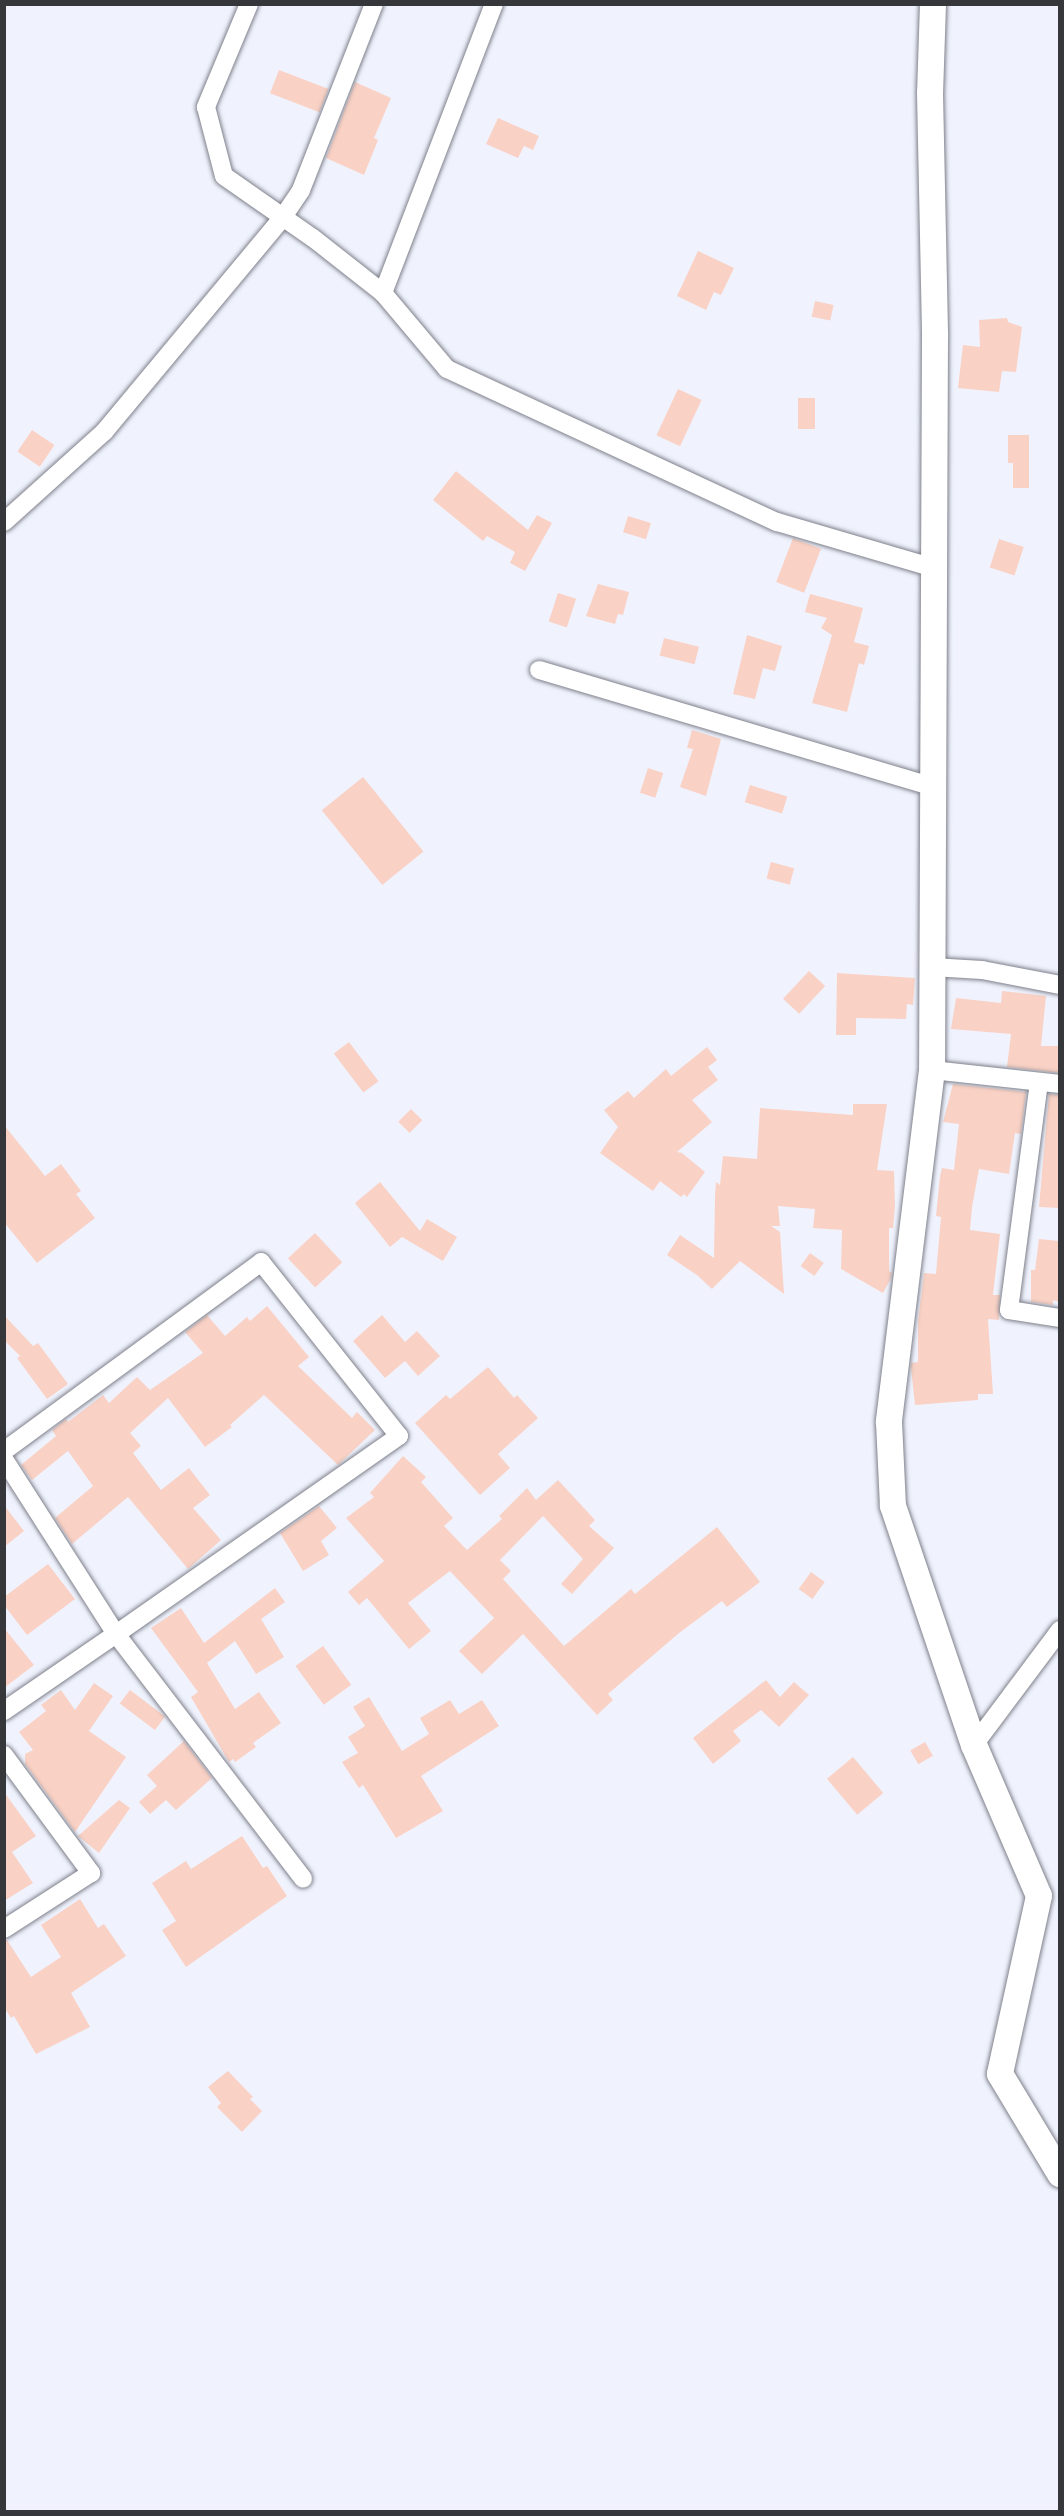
<!DOCTYPE html>
<html>
<head>
<meta charset="utf-8">
<style>
  body { margin:0 }
  #map { position:relative; width:1064px; height:2516px; overflow:hidden; background:#f0f3fe; font-family:Rubik,sans-serif }
  div>[style] { position:absolute }
  [style*='--x'] { left:calc(var(--x)*1px); top:calc(var(--y)*1px); width:calc(var(--w)*1px); rotate:calc(var(--a)*1deg) }
  .building>* { inset:0; background:#fad1c5; transform-origin:0 0 }
  .roads { filter:drop-shadow(0 0 2px #7e808a) drop-shadow(0 0 2px #7e808a) }
  .minor>* { height:18px; margin:-9px; padding:0 9px; transform-origin:9px; border-radius:9px; background:#fff }
  .secondary>* { height:26px; margin:-13px; padding:0 13px; transform-origin:13px; border-radius:13px; background:#fff }
  span { translate:-50% -50%; white-space:nowrap; text-align:center; line-height:1.15; -webkit-text-stroke:5px #fff; paint-order:stroke }
  .frame { position:absolute; inset:0; border:6px solid #36373b; pointer-events:none }
</style>
</head>
<body>
<div id="map">
  <div class="building">
    <i style="left:279px;top:70px;width:53px;height:25px;rotate:21deg"></i>
    <i style="clip-path:polygon(355px 82px,391px 98px,374px 138px,378px 140px,364px 175px,326px 158px)"></i>
    <i style="clip-path:polygon(498px 118px,539px 136px,533px 150px,524px 146px,518px 158px,486px 144px)"></i>
    <i style="clip-path:polygon(698px 251px,734px 268px,721px 295px,714px 292px,706px 310px,677px 296px)"></i>
    <i style="left:815px;top:301px;width:19px;height:16px;rotate:12deg"></i>
    <i style="clip-path:polygon(1007px 318px,1008px 322px,1022px 327px,1016px 372px,1002px 371px,999px 392px,958px 388px,963px 345px,980px 347px,979px 320px)"></i>
    <i style="left:678px;top:389px;width:26px;height:51px;rotate:25deg"></i>
    <i style="left:798px;top:398px;width:17px;height:31px"></i>
    <i style="left:32px;top:430px;width:27px;height:26px;rotate:34deg"></i>
    <i style="clip-path:polygon(1008px 435px,1029px 435px,1029px 488px,1013px 488px,1013px 463px,1008px 463px)"></i>
    <i style="clip-path:polygon(456px 471px,528px 530px,537px 515px,552px 523px,525px 571px,510px 563px,515px 552px,487px 536px,483px 541px,433px 500px)"></i>
    <i style="left:628px;top:516px;width:24px;height:17px;rotate:17deg"></i>
    <i style="left:793px;top:538px;width:30px;height:47px;rotate:21deg"></i>
    <i style="left:999px;top:539px;width:26px;height:30px;rotate:18deg"></i>
    <i style="clip-path:polygon(598px 584px,629px 592px,623px 615px,618px 614px,615px 624px,586px 616px)"></i>
    <i style="left:558px;top:593px;width:19px;height:30px;rotate:18deg"></i>
    <i style="clip-path:polygon(810px 594px,863px 608px,854px 642px,869px 646px,864px 665px,859px 663px,847px 712px,812px 703px,832px 635px,821px 628px,827px 618px,805px 612px)"></i>
    <i style="clip-path:polygon(747px 635px,782px 646px,775px 671px,763px 668px,755px 699px,733px 694px)"></i>
    <i style="left:664px;top:638px;width:36px;height:18px;rotate:14deg"></i>
    <i style="clip-path:polygon(692px 730px,721px 739px,706px 796px,680px 787px,693px 749px,687px 748px)"></i>
    <i style="left:648px;top:768px;width:16px;height:26px;rotate:18deg"></i>
    <i style="left:363px;top:777px;width:96px;height:53px;rotate:51deg"></i>
    <i style="left:750px;top:785px;width:39px;height:18px;rotate:17deg"></i>
    <i style="left:771px;top:862px;width:24px;height:17px;rotate:15deg"></i>
    <i style="left:809px;top:971px;width:22px;height:38px;rotate:43deg"></i>
    <i style="clip-path:polygon(837px 973px,915px 978px,913px 1005px,907px 1004px,906px 1019px,856px 1018px,856px 1035px,836px 1035px)"></i>
    <i style="clip-path:polygon(1002px 991px,1046px 996px,1041px 1046px,1059px 1046px,1059px 1073px,1007px 1067px,1011px 1034px,951px 1029px,956px 998px,1001px 1003px)"></i>
    <i style="left:349px;top:1042px;width:49px;height:19px;rotate:53deg"></i>
    <i style="clip-path:polygon(707px 1047px,717px 1060px,708px 1067px,718px 1080px,692px 1100px,712px 1122px,677px 1152px,682px 1153px,705px 1172px,687px 1197px,684px 1194px,681px 1197px,660px 1181px,653px 1191px,600px 1153px,618px 1127px,604px 1110px,628px 1091px,634px 1098px,666px 1069px,671px 1076px)"></i>
    <i style="clip-path:polygon(953px 1084px,1026px 1092px,1021px 1134px,1015px 1133px,1009px 1174px,979px 1169px,972px 1207px,970px 1230px,1000px 1234px,993px 1295px,1000px 1295px,999px 1320px,988px 1319px,993px 1394px,978px 1394px,978px 1400px,915px 1405px,911px 1368px,911px 1363px,918px 1362px,918px 1321px,924px 1273px,936px 1274px,941px 1217px,936px 1216px,940px 1176px,942px 1168px,954px 1170px,959px 1124px,943px 1122px)"></i>
    <i style="clip-path:polygon(1049px 1094px,1059px 1095px,1059px 1208px,1039px 1207px)"></i>
    <i style="clip-path:polygon(853px 1104px,887px 1104px,877px 1170px,894px 1171px,895px 1206px,893px 1228px,889px 1228px,889px 1271px,892px 1273px,891px 1278px,883px 1293px,841px 1269px,842px 1230px,813px 1228px,815px 1209px,778px 1206px,780px 1226px,771px 1226px,780px 1232px,784px 1294px,740px 1261px,712px 1289px,697px 1275px,667px 1255px,680px 1235px,714px 1258px,715px 1196px,716px 1182px,720px 1185px,723px 1156px,757px 1159px,760px 1108px,853px 1115px)"></i>
    <i style="left:411px;top:1109px;width:16px;height:18px;rotate:45deg"></i>
    <i style="clip-path:polygon(4px 1125px,45px 1176px,61px 1164px,81px 1191px,76px 1194px,95px 1218px,37px 1263px,4px 1222px)"></i>
    <i style="clip-path:polygon(380px 1182px,420px 1231px,427px 1219px,457px 1237px,443px 1261px,402px 1237px,390px 1247px,355px 1203px)"></i>
    <i style="left:315px;top:1233px;width:40px;height:37px;rotate:47deg"></i>
    <i style="clip-path:polygon(1039px 1239px,1059px 1241px,1059px 1302px,1053px 1300px,1053px 1305px,1031px 1302px,1031px 1270px,1035px 1270px)"></i>
    <i style="left:810px;top:1253px;width:17px;height:16px;rotate:36deg"></i>
    <i style="clip-path:polygon(267px 1306px,309px 1357px,298px 1366px,352px 1418px,357px 1412px,375px 1430px,338px 1465px,264px 1395px,230px 1425px,232px 1427px,205px 1447px,168px 1398px,130px 1433px,141px 1446px,133px 1453px,161px 1490px,189px 1468px,210px 1495px,193px 1508px,221px 1540px,188px 1569px,128px 1497px,72px 1544px,55px 1518px,93px 1486px,68px 1451px,32px 1480px,21px 1465px,56px 1436px,52px 1430px,66px 1419px,68px 1422px,103px 1395px,109px 1403px,137px 1377px,150px 1390px,203px 1353px,185px 1332px,207px 1315px,225px 1336px,247px 1317px,250px 1321px)"></i>
    <i style="clip-path:polygon(4px 1315px,33px 1346px,38px 1343px,68px 1384px,47px 1399px,17px 1358px,20px 1356px,4px 1340px)"></i>
    <i style="clip-path:polygon(382px 1315px,405px 1342px,417px 1331px,440px 1356px,418px 1376px,405px 1361px,385px 1378px,353px 1341px)"></i>
    <i style="clip-path:polygon(488px 1367px,514px 1398px,517px 1395px,538px 1418px,498px 1454px,510px 1468px,480px 1495px,415px 1423px,446px 1395px,450px 1399px)"></i>
    <i style="clip-path:polygon(403px 1456px,426px 1477px,421px 1482px,453px 1518px,444px 1526px,467px 1550px,502px 1519px,499px 1516px,527px 1488px,536px 1500px,558px 1480px,595px 1520px,589px 1526px,614px 1548px,572px 1594px,561px 1584px,583px 1559px,543px 1516px,500px 1560px,511px 1571px,503px 1579px,564px 1646px,631px 1589px,635px 1594px,717px 1527px,760px 1582px,727px 1607px,722px 1601px,679px 1633px,608px 1694px,613px 1700px,597px 1715px,523px 1634px,482px 1674px,459px 1651px,494px 1618px,450px 1571px,408px 1603px,431px 1631px,409px 1649px,367px 1598px,359px 1605px,348px 1592px,384px 1561px,346px 1518px,374px 1497px,370px 1493px)"></i>
    <i style="clip-path:polygon(4px 1505px,24px 1531px,4px 1547px)"></i>
    <i style="clip-path:polygon(319px 1506px,337px 1528px,321px 1541px,329px 1555px,303px 1571px,280px 1533px)"></i>
    <i style="clip-path:polygon(48px 1564px,75px 1599px,27px 1635px,4px 1605px,4px 1597px)"></i>
    <i style="left:811px;top:1572px;width:17px;height:21px;rotate:36deg"></i>
    <i style="clip-path:polygon(275px 1588px,285px 1602px,261px 1619px,284px 1657px,256px 1674px,235px 1641px,207px 1663px,235px 1709px,259px 1692px,281px 1723px,253px 1743px,256px 1747px,235px 1762px,233px 1759px,229px 1762px,191px 1697px,198px 1692px,151px 1628px,181px 1608px,204px 1643px)"></i>
    <i style="clip-path:polygon(4px 1628px,34px 1665px,4px 1688px)"></i>
    <i style="left:323px;top:1646px;width:48px;height:34px;rotate:54deg"></i>
    <i style="clip-path:polygon(766px 1680px,780px 1697px,794px 1682px,809px 1695px,779px 1727px,761px 1710px,733px 1731px,741px 1741px,713px 1764px,693px 1738px)"></i>
    <i style="clip-path:polygon(94px 1683px,113px 1696px,89px 1731px,126px 1757px,75px 1832px,25px 1764px,25px 1754px,33px 1750px,19px 1732px,46px 1711px,41px 1705px,61px 1690px,75px 1710px)"></i>
    <i style="left:130px;top:1690px;width:44px;height:17px;rotate:37deg"></i>
    <i style="clip-path:polygon(369px 1697px,402px 1751px,429px 1734px,420px 1718px,450px 1700px,459px 1714px,482px 1700px,499px 1726px,421px 1776px,443px 1811px,396px 1838px,363px 1785px,359px 1788px,342px 1762px,358px 1753px,348px 1737px,365px 1726px,353px 1707px)"></i>
    <i style="clip-path:polygon(184px 1741px,212px 1778px,176px 1810px,166px 1800px,150px 1814px,139px 1802px,157px 1786px,147px 1775px)"></i>
    <i style="left:925px;top:1742px;width:16px;height:17px;rotate:60deg"></i>
    <i style="left:853px;top:1757px;width:47px;height:34px;rotate:50deg"></i>
    <i style="clip-path:polygon(4px 1792px,36px 1836px,12px 1852px,33px 1883px,4px 1901px)"></i>
    <i style="clip-path:polygon(119px 1800px,130px 1808px,99px 1853px,78px 1836px)"></i>
    <i style="clip-path:polygon(242px 1836px,263px 1868px,267px 1866px,287px 1896px,186px 1967px,162px 1930px,176px 1921px,152px 1883px,186px 1861px,191px 1869px)"></i>
    <i style="clip-path:polygon(80px 1899px,98px 1928px,104px 1924px,126px 1956px,71px 1993px,90px 2027px,36px 2054px,14px 2016px,11px 2018px,4px 2007px,4px 1940px,7px 1940px,31px 1977px,61px 1957px,41px 1925px)"></i>
    <i style="clip-path:polygon(228px 2071px,253px 2097px,250px 2099px,262px 2111px,242px 2132px,217px 2107px,221px 2103px,208px 2087px)"></i>
  </div>
  <div class="roads">
    <div class="minor">
      <i style="--x:249;--y:4;--w:112;--a:112.7"></i>
      <i style="--x:206;--y:107;--w:71;--a:75.4"></i>
      <i style="--x:224;--y:176;--w:108;--a:34.9"></i>
      <i style="--x:313;--y:238;--w:89;--a:38.2"></i>
      <i style="--x:383;--y:293;--w:99;--a:49.9"></i>
      <i style="--x:447;--y:369;--w:364;--a:24.9"></i>
      <i style="--x:777;--y:522;--w:164;--a:16.3"></i>
      <i style="--x:383;--y:293;--w:310;--a:-69"></i>
      <i style="--x:4;--y:522;--w:135;--a:-42"></i>
      <i style="--x:104;--y:432;--w:280;--a:-50.2"></i>
      <i style="--x:283;--y:217;--w:32;--a:-56"></i>
      <i style="--x:301;--y:190;--w:200;--a:-68.6"></i>
      <i style="--x:539;--y:670;--w:411;--a:16.5"></i>
      <i style="--x:932;--y:967;--w:50;--a:3.4"></i>
      <i style="--x:982;--y:970;--w:79;--a:10.9"></i>
      <i style="--x:932;--y:1070;--w:129;--a:6.2"></i>
      <i style="--x:1039;--y:1082;--w:230;--a:97.5"></i>
      <i style="--x:1009;--y:1310;--w:52;--a:8.9"></i>
      <i style="--x:4;--y:1451;--w:319;--a:-36.3"></i>
      <i style="--x:261;--y:1262;--w:222;--a:51.6"></i>
      <i style="--x:399;--y:1436;--w:345;--a:145"></i>
      <i style="--x:116;--y:1634;--w:308;--a:52.6"></i>
      <i style="--x:4;--y:1459;--w:208;--a:57.4"></i>
      <i style="--x:116;--y:1634;--w:136;--a:145.5"></i>
      <i style="--x:974;--y:1745;--w:144;--a:-53.2"></i>
      <i style="--x:4;--y:1755;--w:147;--a:53.6"></i>
      <i style="--x:91;--y:1873;--w:103;--a:147.2"></i>
    </div>
    <div class="secondary">
      <i style="--x:933;--y:4;--w:89;--a:91.9"></i>
      <i style="--x:930;--y:93;--w:244;--a:88.8"></i>
      <i style="--x:935;--y:337;--w:733;--a:90.23"></i>
      <i style="--x:932;--y:1070;--w:355;--a:97"></i>
      <i style="--x:889;--y:1422;--w:84;--a:87.3"></i>
      <i style="--x:893;--y:1506;--w:252;--a:71.3"></i>
      <i style="--x:974;--y:1745;--w:164;--a:66.7"></i>
      <i style="--x:1039;--y:1896;--w:182;--a:102.4"></i>
      <i style="--x:1000;--y:2074;--w:117;--a:59"></i>
    </div>
  </div>
  <div class="frame"></div>
</div>
</body>
</html>
